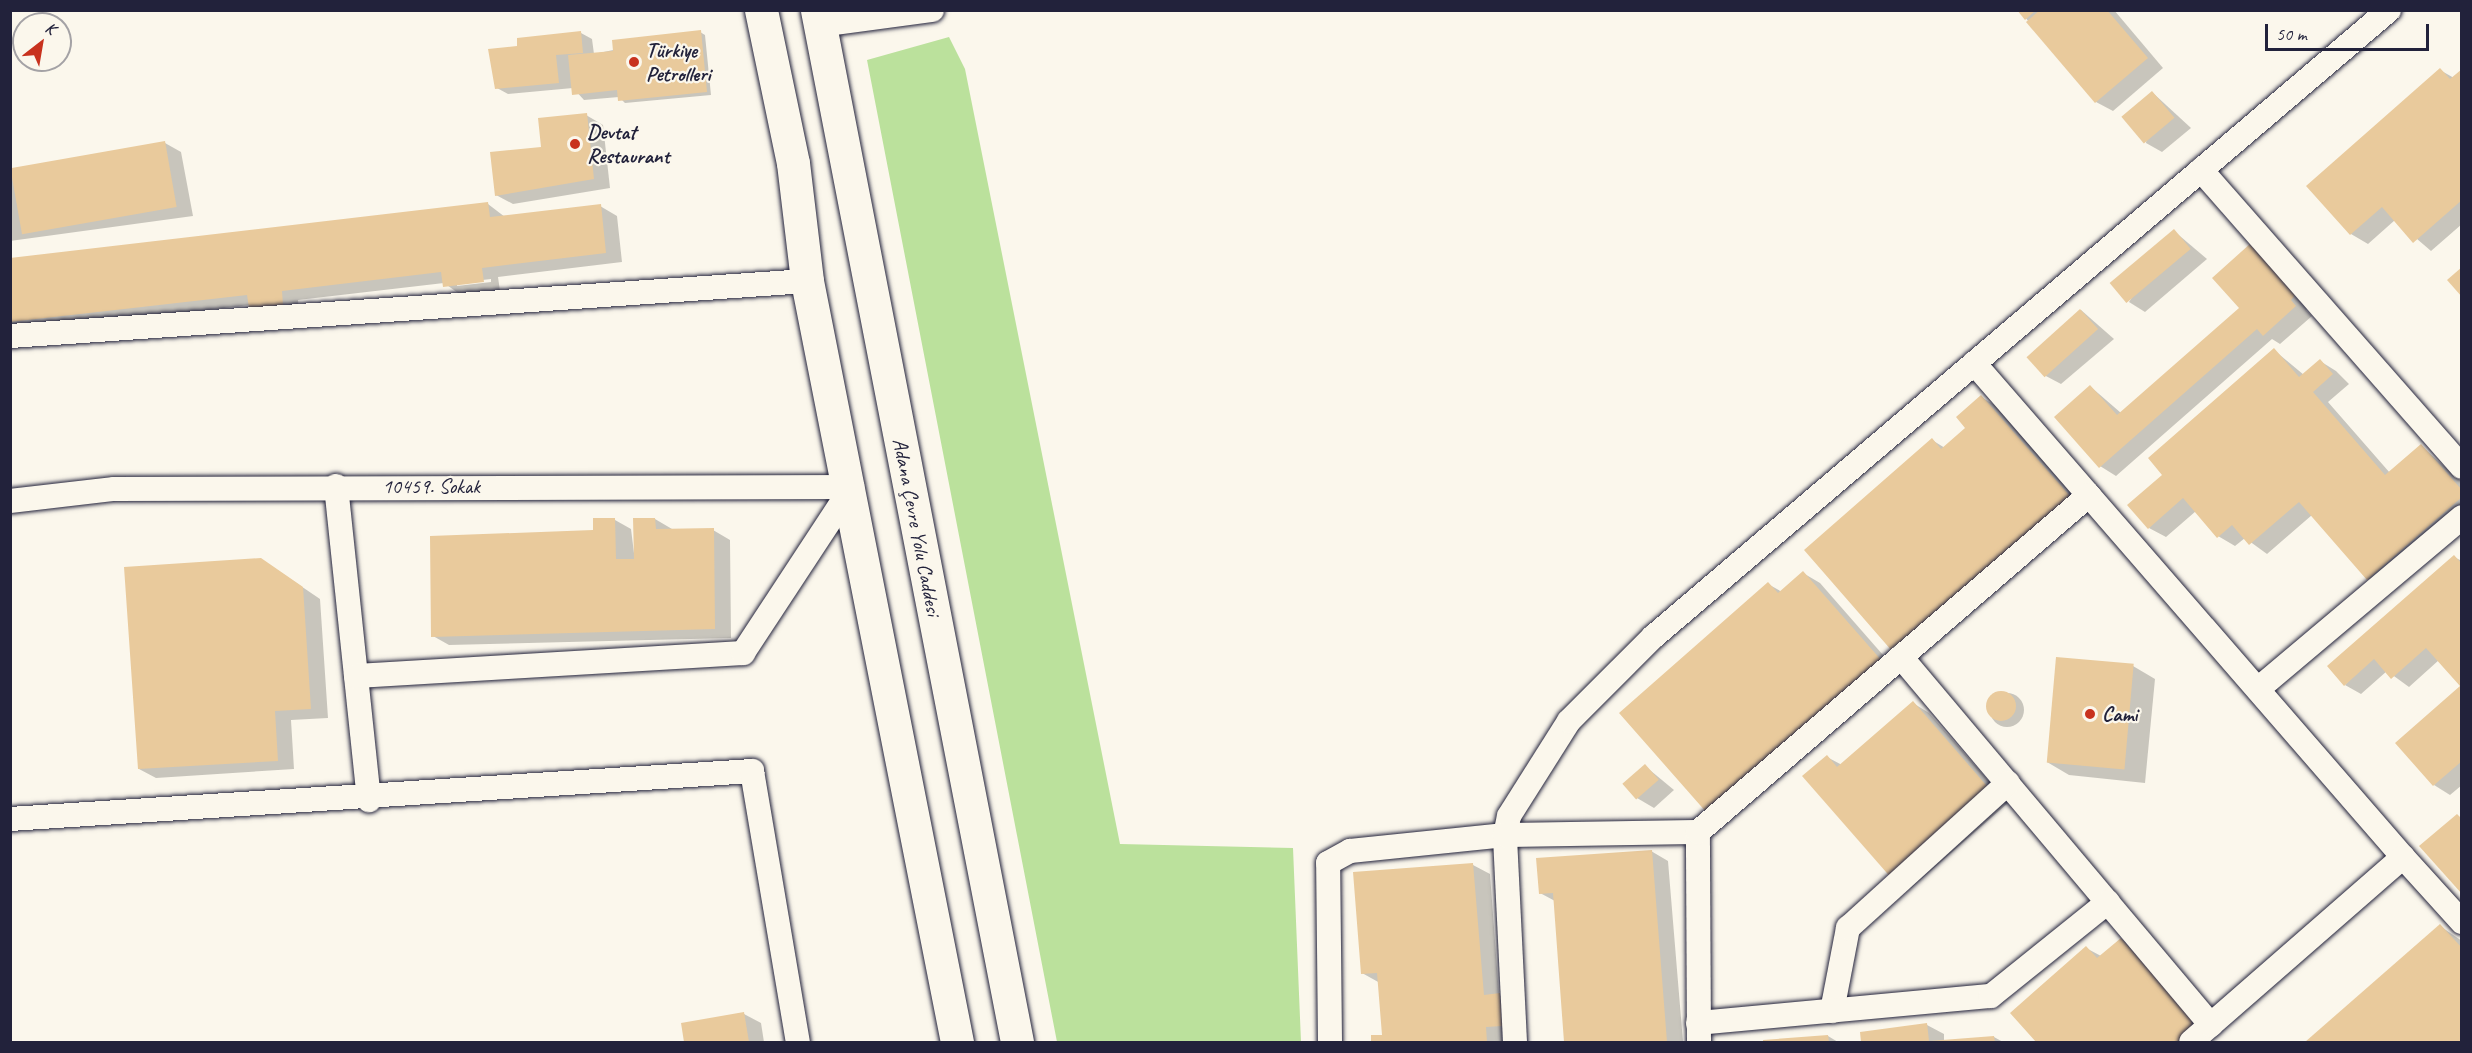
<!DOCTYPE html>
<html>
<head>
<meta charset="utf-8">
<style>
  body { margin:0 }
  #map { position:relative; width:2472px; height:1053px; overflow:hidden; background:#fbf7ec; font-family:Caveat,sans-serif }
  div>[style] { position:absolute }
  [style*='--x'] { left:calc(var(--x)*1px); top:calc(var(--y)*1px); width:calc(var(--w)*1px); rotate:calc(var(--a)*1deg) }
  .green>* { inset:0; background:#bbe19c }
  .shadow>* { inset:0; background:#0003 }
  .round { border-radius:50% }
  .building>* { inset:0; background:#e9ca9c; transform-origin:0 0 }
  .roads { filter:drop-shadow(0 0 2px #22223b) drop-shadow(0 0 2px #22223b) }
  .minor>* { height:24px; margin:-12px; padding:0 12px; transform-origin:12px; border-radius:12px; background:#fbf7ec }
  .trunk>* { height:33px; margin:-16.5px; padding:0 16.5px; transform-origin:16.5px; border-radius:16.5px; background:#fbf7ec }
  .dots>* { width:16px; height:16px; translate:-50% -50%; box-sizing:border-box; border:3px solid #fbf7ec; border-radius:50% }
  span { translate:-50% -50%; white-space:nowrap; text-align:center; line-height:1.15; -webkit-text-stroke:4.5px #fbf7ec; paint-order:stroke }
  .poi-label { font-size:21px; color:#22223b; font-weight:700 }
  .left { translate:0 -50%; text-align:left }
  .street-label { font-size:21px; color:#22223b }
  .frame { position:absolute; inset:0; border:12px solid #22223b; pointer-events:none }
  .north { position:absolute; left:12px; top:12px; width:60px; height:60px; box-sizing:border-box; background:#fbf7ec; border:2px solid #a4a2a5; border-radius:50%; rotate:31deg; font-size:16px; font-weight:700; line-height:24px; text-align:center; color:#22223b }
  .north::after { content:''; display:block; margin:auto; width:21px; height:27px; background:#c8321e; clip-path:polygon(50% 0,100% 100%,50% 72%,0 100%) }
  .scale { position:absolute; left:2265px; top:24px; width:164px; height:27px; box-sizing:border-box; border:3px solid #22223b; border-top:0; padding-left:8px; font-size:18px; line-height:21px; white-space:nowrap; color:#22223b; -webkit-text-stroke:4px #fbf7ec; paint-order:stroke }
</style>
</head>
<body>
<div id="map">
  <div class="green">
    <i style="clip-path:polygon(949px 37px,965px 69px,1120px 844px,1293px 848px,1301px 1042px,1057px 1042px,867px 60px)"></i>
  </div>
  <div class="shadow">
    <i style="clip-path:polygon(2019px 10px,2114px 10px,2163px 68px,2113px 111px,2096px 102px)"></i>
    <i style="clip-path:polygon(700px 32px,705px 35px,711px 95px,625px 103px,619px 97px,584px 100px,573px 88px,508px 94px,497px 88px,517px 47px,581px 33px,592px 39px,594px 54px)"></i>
    <i style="clip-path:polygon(2440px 70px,2454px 78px,2462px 71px,2462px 224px,2431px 251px,2395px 220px,2368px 244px,2351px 234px,2308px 186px)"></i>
    <i style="clip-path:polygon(2153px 93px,2191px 128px,2162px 152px,2146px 143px)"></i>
    <i style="clip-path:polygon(586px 115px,603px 125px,610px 188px,513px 204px,496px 195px)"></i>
    <i style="clip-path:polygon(165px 143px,181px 152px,193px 216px,10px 241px,10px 169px)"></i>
    <i style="clip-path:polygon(evenodd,488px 204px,505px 217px,600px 206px,617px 216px,622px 262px,498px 277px,500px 291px,461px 295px,444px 283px,298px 300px,299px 313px,250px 305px,10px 333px,10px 260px,488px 204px,491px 279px,491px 282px,457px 286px,457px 283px,491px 279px)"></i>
    <i style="clip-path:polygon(2174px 231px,2207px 259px,2145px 312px,2129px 302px)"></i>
    <i style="clip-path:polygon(2251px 245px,2312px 304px,2306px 310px,2312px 316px,2280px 344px,2272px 339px,2116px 476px,2100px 466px,2091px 387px,2121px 413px,2241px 308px)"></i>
    <i style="clip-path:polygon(2081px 310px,2114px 339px,2061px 384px,2044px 375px)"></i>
    <i style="clip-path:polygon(2274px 350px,2304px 375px,2320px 361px,2336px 371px,2349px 384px,2328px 402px,2390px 473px,2421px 446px,2462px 482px,2462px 521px,2384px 588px,2368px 579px,2312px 515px,2267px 554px,2245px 538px,2235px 546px,2218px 536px,2196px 511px,2166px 537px,2149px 528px,2165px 475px)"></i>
    <i style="clip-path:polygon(1981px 397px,1998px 407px,2085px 506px,1893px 650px,1932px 440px,1945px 448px,1968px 428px)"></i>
    <i style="clip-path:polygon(655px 519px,672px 529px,713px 530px,730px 540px,731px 638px,449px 645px,433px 636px,615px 520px,631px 529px,635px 561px)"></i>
    <i style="clip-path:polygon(2454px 557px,2462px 561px,2462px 685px,2439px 660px,2409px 687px,2387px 671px,2361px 694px,2345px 685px)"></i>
    <i style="clip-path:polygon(261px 559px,320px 599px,328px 718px,291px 720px,294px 769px,156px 778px,139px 769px)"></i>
    <i style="clip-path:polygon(1803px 573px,1820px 583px,1897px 671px,1725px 822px,1768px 584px,1782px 592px)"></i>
    <i style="clip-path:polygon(2133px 666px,2155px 679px,2145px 783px,2069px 775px,2047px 762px)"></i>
    <i style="clip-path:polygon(2462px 687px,2462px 785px,2450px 795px,2434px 785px)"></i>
    <i class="round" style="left:1990px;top:693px;width:34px;height:34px"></i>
    <i style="clip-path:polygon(1913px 703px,1929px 713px,2008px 803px,1911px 888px,1894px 879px,1827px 757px,1842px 765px)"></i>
    <i style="clip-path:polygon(1645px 766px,1674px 790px,1654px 808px,1637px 798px)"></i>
    <i style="clip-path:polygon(1651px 851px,1668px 861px,1683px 1042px,1566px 1042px,1555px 901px,1540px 893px)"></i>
    <i style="clip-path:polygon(1473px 865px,1490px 874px,1499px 995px,1516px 1005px,1518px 1035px,1502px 1036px,1503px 1042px,1373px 1042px,1372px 1037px,1384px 1036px,1380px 983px,1362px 973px)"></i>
    <i style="clip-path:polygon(2440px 926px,2462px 941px,2462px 1042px,2307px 1042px)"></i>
    <i style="clip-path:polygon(2121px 939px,2137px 949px,2206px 1042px,2038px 1042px,2012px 1013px,2086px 948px,2101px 956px)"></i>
    <i style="clip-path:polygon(744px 1014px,761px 1023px,764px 1042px,686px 1042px,683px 1024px)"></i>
    <i style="clip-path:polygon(1927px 1025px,1944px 1034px,1944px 1041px,1994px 1037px,2003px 1042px,1863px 1042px,1862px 1033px)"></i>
    <i style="clip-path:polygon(1828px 1036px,1838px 1042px,1764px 1041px)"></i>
  </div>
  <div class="building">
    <i style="clip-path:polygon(2017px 10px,2036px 10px,2025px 20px)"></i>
    <i style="clip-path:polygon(2040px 10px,2107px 10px,2148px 58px,2095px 103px,2026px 22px)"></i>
    <i style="clip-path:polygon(701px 30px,707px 92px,618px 101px,617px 90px,572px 95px,568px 55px,613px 51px,612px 40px)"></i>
    <i style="clip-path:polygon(581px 31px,583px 53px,556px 55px,559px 83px,495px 89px,488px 49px,517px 46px,517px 38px)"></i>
    <i style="clip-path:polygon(2440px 68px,2450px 79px,2462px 69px,2462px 200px,2413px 243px,2382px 207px,2350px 235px,2306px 186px)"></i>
    <i style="left:2152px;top:91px;width:35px;height:40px;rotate:50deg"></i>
    <i style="clip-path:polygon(587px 113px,594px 179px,495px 196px,490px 152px,541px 147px,538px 118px)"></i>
    <i style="left:165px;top:141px;width:67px;height:157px;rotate:80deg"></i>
    <i style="clip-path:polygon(488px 202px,490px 217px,601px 204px,606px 253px,482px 268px,484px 282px,443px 287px,441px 272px,282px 291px,283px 305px,249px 308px,247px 295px,10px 322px,10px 258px)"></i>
    <i style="left:2174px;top:229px;width:26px;height:84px;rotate:50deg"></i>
    <i style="clip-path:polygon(2251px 243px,2296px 294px,2291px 300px,2296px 306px,2263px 336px,2257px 329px,2099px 468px,2054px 417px,2090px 385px,2117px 415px,2239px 308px,2212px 278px)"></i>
    <i style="clip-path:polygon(2462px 267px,2462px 297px,2447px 280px)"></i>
    <i style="left:2080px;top:309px;width:27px;height:72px;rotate:48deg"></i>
    <i style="clip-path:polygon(2274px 348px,2299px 377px,2320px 359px,2333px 374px,2313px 392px,2385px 475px,2421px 444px,2462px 490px,2462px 497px,2367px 580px,2299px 502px,2249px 545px,2232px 525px,2217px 538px,2183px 498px,2148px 529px,2127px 505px,2162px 475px,2148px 458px)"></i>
    <i style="clip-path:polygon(1981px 395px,2070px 496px,1892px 651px,1804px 550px,1932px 438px,1941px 449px,1965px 428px,1956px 417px)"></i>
    <i style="clip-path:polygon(593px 518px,615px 518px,616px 559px,634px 559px,633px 518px,655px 518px,656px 529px,714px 528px,715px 629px,431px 637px,430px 536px,593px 530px)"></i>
    <i style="clip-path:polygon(2454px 555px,2462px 564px,2462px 761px,2433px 786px,2395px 743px,2460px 686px,2426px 648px,2391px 679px,2374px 659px,2344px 686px,2327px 666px)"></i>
    <i style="clip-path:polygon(261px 558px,303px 587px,311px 709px,275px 711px,278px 761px,138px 769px,124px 567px)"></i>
    <i style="clip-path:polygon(1803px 571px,1882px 661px,1707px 813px,1619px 713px,1768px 582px,1778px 593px)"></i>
    <i style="left:2056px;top:657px;width:78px;height:106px;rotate:5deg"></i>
    <i class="round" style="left:1986px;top:691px;width:30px;height:30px"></i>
    <i style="clip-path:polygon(1913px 701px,1993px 793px,1893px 880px,1802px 776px,1827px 755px,1837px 767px)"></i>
    <i style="left:1645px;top:764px;width:21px;height:30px;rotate:49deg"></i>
    <i style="clip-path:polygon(2457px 814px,2462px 819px,2462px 894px,2419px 846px)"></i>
    <i style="clip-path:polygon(1652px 850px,1667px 1042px,1564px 1042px,1553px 893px,1539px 894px,1536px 858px)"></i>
    <i style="clip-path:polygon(1473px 863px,1484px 995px,1500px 993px,1502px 1026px,1486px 1027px,1487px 1042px,1371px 1042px,1371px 1035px,1382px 1035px,1377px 973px,1361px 974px,1353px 872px)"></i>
    <i style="clip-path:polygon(2440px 924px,2462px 948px,2462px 1042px,2305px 1042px)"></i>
    <i style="clip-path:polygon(2121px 938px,2198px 1026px,2179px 1042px,2036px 1042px,2010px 1013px,2086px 946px,2097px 958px)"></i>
    <i style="clip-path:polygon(744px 1012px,749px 1042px,684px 1042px,681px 1023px)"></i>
    <i style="clip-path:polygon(1927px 1023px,1929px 1041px,1994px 1036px,1995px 1042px,1861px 1042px,1860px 1032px)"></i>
    <i style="clip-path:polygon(1828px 1035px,1829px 1042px,1763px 1042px,1763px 1040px)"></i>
  </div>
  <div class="roads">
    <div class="minor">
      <i style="--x:820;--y:25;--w:113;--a:-7.6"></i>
      <i style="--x:2201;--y:170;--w:395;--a:48.7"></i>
      <i style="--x:10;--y:336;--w:799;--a:-3.95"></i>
      <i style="--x:1974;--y:363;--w:654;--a:49.03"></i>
      <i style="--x:2403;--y:857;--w:281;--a:138.9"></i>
      <i style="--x:336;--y:486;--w:316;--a:84"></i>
      <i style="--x:10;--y:501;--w:105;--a:-6.6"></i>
      <i style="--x:114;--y:489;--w:738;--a:-0.16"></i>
      <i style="--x:1901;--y:657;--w:481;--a:49.9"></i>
      <i style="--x:356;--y:676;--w:388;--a:-3.4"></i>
      <i style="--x:743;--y:653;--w:199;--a:-56.7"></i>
      <i style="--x:2258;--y:689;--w:267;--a:-40.1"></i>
      <i style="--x:10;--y:819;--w:744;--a:-3.7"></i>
      <i style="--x:752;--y:771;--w:275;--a:80.4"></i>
      <i style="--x:2403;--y:857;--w:88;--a:47.8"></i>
      <i style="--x:1832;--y:1011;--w:85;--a:-79.1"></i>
      <i style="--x:1848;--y:928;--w:216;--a:-42.2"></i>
      <i style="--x:1698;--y:1023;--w:294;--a:-5.3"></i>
      <i style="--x:1991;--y:996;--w:150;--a:-38.8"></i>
      <i style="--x:1330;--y:1042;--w:179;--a:-90.6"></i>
      <i style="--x:1328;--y:863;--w:25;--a:-29"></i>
      <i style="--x:1350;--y:851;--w:156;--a:-5.9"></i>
      <i style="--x:1505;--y:835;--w:19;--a:-78"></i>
      <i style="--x:1509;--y:816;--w:112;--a:-57.7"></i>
      <i style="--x:1569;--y:721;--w:119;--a:-45"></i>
      <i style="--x:1653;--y:637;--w:967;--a:-40.43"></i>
      <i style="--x:1515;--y:1042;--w:207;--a:-92.8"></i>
      <i style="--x:1505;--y:835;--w:193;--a:-0.9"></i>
      <i style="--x:1699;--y:1042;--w:210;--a:-90.3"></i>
      <i style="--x:1698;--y:832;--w:516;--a:-40.76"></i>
    </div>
    <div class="trunk">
      <i style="--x:761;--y:10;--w:156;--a:78.2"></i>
      <i style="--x:793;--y:163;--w:119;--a:83.2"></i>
      <i style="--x:807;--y:281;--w:776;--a:78.85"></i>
      <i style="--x:817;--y:10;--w:1051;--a:79.03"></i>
    </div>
  </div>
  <div class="dots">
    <i style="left:634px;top:62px;background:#c8321e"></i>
    <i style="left:575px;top:144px;background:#c8321e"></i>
    <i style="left:2090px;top:714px;background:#c8321e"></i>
  </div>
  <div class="poi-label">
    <span class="left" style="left:646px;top:62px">Türkiye<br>Petrolleri</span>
    <span class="left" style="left:587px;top:144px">Devtat<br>Restaurant</span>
    <span class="left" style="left:2102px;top:714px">Cami</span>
  </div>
  <div class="street-label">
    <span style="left:431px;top:486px">10459. Sokak</span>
    <span style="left:917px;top:527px;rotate:79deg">Adana Çevre Yolu Caddesi</span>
  </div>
  <div class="frame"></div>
  <div class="north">K</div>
  <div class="scale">50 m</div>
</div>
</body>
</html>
